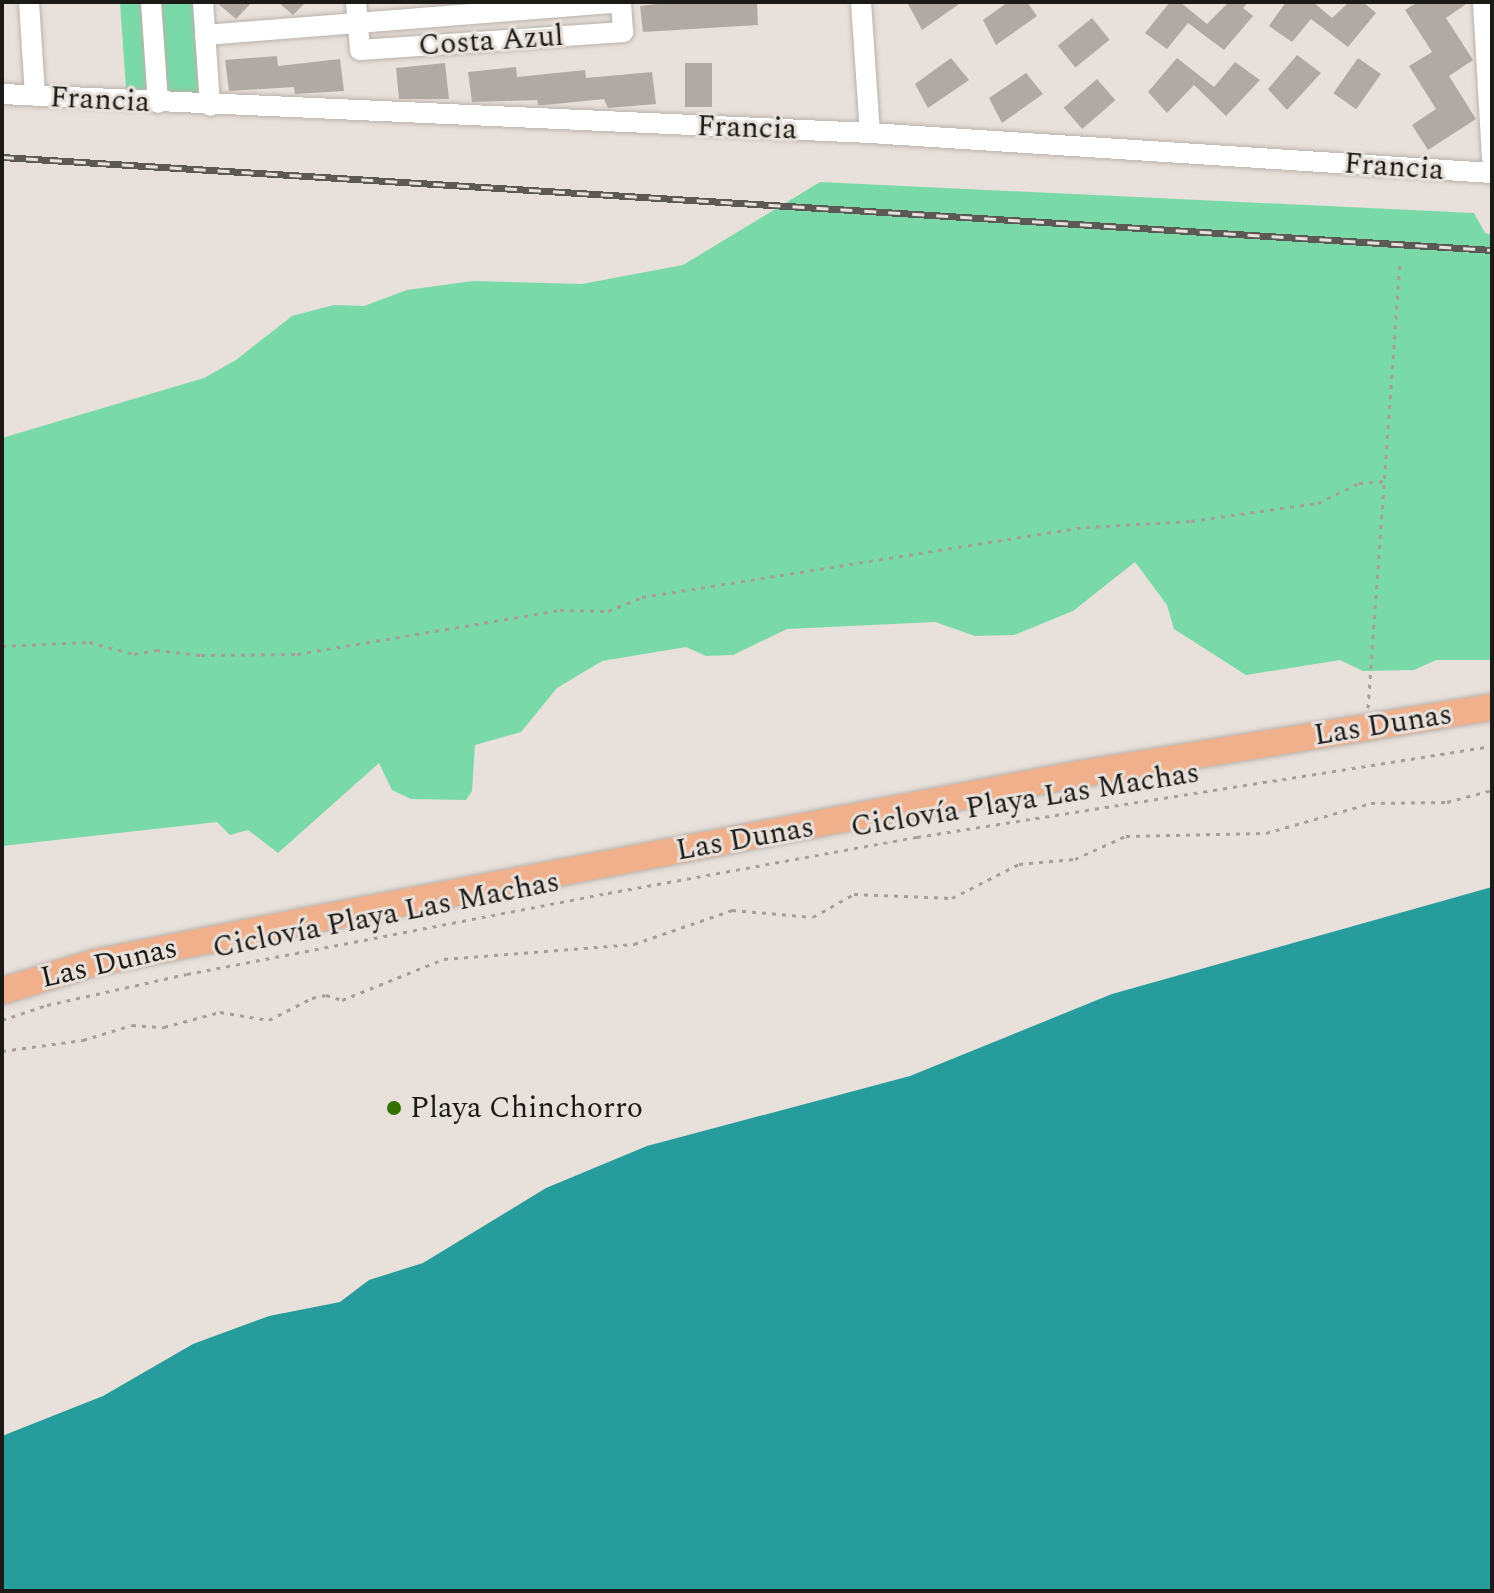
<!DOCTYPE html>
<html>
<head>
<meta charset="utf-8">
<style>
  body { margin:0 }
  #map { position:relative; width:1494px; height:1593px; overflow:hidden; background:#e8e0da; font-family:Spectral,serif }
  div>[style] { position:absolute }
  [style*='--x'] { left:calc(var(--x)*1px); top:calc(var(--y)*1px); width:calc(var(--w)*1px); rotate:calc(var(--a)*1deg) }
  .green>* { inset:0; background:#7ad9a8 }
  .water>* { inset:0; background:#279c9d }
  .building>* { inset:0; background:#b1aaa4; transform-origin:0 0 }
  .path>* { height:3px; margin-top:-1.5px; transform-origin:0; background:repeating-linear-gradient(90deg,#a59f9a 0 4px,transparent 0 10px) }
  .roads { filter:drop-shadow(0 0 2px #b9b2ac) drop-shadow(0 0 2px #b9b2ac) }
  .minor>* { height:20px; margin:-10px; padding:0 10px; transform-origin:10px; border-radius:10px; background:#fff }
  .major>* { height:26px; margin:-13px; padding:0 13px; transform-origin:13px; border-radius:13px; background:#f1b08c }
  .rail>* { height:7px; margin-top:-3.5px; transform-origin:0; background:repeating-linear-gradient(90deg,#e8e0da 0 12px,#5c5854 0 24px); box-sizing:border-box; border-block:2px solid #5c5854 }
  .dots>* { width:22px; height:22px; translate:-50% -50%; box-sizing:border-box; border:4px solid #e8e0da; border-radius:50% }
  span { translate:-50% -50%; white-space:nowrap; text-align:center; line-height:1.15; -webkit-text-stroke:6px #e8e0da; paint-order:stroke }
  .street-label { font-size:30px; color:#1c1a17 }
  .poi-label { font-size:30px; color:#1c1a17 }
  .left { translate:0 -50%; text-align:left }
  .frame { position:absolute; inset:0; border:4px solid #1c1a17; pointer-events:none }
</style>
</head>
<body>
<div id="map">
  <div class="green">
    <i style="clip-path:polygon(120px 2px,144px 2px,146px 91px,126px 89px)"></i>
    <i style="clip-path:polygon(157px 2px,198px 2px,205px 90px,196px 96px,170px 93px,163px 87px)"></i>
    <i style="clip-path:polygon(820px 182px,1474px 213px,1485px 233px,1492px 235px,1492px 660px,1436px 660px,1414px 670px,1363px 671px,1340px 660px,1246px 675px,1174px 629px,1167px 605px,1135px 562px,1073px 611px,1014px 635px,975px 636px,935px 622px,787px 629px,733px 655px,706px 656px,686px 647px,602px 661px,557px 688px,521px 732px,475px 745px,472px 791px,466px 800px,411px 799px,392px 790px,379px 763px,278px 853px,248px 830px,230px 835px,217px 822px,2px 846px,2px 438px,204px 378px,236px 360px,292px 316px,334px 305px,364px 306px,407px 290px,473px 281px,582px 284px,683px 265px)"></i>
  </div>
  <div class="water">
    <i style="clip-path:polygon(1492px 887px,1492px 1591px,2px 1591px,2px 1436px,103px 1396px,193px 1344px,269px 1316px,340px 1302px,369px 1280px,423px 1263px,546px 1188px,647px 1146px,910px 1076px,1112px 994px)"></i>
  </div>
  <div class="building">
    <i style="clip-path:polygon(216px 2px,252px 2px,236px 19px)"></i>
    <i style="clip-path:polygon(278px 2px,306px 2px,293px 15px)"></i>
    <i style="clip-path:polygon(673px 2px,757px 2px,758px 25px,643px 32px,640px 6px)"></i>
    <i style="clip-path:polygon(907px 2px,962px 2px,922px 30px)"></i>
    <i style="clip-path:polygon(1008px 2px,1027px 2px,1037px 16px,996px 45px,983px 20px)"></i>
    <i style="clip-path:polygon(1170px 2px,1180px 2px,1207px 24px,1229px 2px,1248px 2px,1243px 8px,1253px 16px,1224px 50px,1188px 23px,1167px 49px,1145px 33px)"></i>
    <i style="clip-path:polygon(1286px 2px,1313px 2px,1332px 18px,1349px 2px,1363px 2px,1376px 13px,1348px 47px,1311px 19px,1292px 42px,1269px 26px)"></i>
    <i style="clip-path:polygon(1418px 2px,1469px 2px,1446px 18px,1473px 60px,1449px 76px,1476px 119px,1428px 150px,1412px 125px,1436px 109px,1409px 66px,1432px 52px,1405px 10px)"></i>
    <i style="left:1092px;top:18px;width:28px;height:44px;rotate:51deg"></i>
    <i style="clip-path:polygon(1297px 55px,1321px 73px,1287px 110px,1268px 89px)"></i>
    <i style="clip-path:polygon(277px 56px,278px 66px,340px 59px,344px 91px,295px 94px,294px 87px,229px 91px,225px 60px)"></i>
    <i style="clip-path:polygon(951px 58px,969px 80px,928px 108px,915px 84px)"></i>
    <i style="clip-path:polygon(1177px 58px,1214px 87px,1235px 62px,1260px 80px,1226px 116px,1194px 85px,1167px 113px,1148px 92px)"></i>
    <i style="left:1358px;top:58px;width:28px;height:43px;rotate:35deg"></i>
    <i style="clip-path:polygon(445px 63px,449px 99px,399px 99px,396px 68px)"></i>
    <i style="left:685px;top:63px;width:27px;height:44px"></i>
    <i style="clip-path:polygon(516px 67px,517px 77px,585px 70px,586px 78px,652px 72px,656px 104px,608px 108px,604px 99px,545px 105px,538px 105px,537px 100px,472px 102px,468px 72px)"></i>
    <i style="clip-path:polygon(1026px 73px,1043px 94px,1002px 123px,989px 98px)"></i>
    <i style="left:1097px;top:79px;width:28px;height:44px;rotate:49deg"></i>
  </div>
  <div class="path">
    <i style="--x:2;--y:646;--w:87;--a:-2.6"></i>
    <i style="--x:89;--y:642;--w:47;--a:14.9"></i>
    <i style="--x:134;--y:654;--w:22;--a:-10"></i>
    <i style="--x:156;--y:650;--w:45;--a:6.3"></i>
    <i style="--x:201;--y:655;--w:96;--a:-0.6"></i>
    <i style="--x:297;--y:654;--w:267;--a:-9.5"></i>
    <i style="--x:560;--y:610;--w:48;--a:1.2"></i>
    <i style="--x:608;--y:611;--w:37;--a:-22"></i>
    <i style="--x:642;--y:597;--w:449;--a:-9"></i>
    <i style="--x:1086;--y:527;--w:105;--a:-3.3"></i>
    <i style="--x:1191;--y:521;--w:128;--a:-8.1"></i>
    <i style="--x:1318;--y:503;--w:46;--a:-26"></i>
    <i style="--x:1359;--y:483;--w:27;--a:-4"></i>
    <i style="--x:1368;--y:708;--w:450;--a:-85.9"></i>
    <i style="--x:2;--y:1020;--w:47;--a:-18.4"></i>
    <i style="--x:47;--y:1005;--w:143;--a:-12.5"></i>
    <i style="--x:187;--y:974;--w:429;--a:-10.9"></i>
    <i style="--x:608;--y:893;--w:314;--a:-10.3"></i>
    <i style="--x:917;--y:837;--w:582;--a:-8.99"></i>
    <i style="--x:2;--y:1051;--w:82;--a:-7.7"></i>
    <i style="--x:83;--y:1040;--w:51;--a:-17"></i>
    <i style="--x:132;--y:1025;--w:32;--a:4"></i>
    <i style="--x:164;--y:1027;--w:58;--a:-15"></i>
    <i style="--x:220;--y:1012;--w:50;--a:9.3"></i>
    <i style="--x:269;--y:1020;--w:48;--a:-27.1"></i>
    <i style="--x:312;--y:998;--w:14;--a:-12"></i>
    <i style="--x:326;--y:995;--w:17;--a:17"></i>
    <i style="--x:342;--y:1000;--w:110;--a:-21.9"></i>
    <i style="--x:444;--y:959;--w:191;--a:-4.5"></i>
    <i style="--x:634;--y:944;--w:104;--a:-19.1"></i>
    <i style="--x:732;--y:910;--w:81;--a:4.9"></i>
    <i style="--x:813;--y:917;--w:47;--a:-29.3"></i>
    <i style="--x:854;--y:894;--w:98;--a:2.3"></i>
    <i style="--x:952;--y:898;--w:75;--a:-26.9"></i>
    <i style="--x:1019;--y:864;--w:56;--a:-5.1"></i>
    <i style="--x:1075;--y:859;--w:56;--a:-24.3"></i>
    <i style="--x:1126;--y:836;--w:140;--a:-1.2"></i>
    <i style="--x:1266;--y:833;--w:109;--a:-15.9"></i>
    <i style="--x:1371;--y:803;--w:76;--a:-0.8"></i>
    <i style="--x:1447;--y:802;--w:47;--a:-14.9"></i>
  </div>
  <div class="roads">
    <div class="minor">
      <i style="--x:29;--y:2;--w:94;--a:86.3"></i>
      <i style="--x:151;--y:2;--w:101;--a:86"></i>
      <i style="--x:203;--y:2;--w:104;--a:86.1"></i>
      <i style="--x:356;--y:2;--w:48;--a:85.2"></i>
      <i style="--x:360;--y:50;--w:264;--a:-3.9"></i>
      <i style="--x:623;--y:32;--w:30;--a:-94"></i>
      <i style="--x:861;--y:2;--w:131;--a:86.1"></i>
      <i style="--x:1483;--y:2;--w:157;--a:86.7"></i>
      <i style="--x:205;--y:35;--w:417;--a:-4.5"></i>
      <i style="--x:2;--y:94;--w:869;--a:2.57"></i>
      <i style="--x:870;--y:133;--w:623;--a:3.68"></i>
    </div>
    <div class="major">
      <i style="--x:2;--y:991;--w:95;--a:-17.1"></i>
      <i style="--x:93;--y:963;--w:211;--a:-11.2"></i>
      <i style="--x:300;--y:922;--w:793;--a:-10.76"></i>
      <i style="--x:1079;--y:774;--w:418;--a:-9.2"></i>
    </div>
  </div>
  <div class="rail">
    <i style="--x:2;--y:157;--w:1493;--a:3.57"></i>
  </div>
  <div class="dots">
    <i style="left:394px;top:1108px;background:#357000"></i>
  </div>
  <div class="street-label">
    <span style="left:491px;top:41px;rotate:-4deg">Costa Azul</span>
    <span style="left:100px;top:100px;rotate:3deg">Francia</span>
    <span style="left:747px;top:128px;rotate:2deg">Francia</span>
    <span style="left:1394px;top:167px;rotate:4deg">Francia</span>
    <span style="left:1383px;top:725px;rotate:-9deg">Las Dunas</span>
    <span style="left:1025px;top:800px;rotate:-9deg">Ciclovía Playa Las Machas</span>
    <span style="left:745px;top:839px;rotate:-10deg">Las Dunas</span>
    <span style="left:386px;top:915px;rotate:-11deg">Ciclovía Playa Las Machas</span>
    <span style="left:109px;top:963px;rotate:-13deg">Las Dunas</span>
  </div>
  <div class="poi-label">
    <span class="left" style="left:410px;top:1108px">Playa Chinchorro</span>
  </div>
  <div class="frame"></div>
</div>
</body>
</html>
